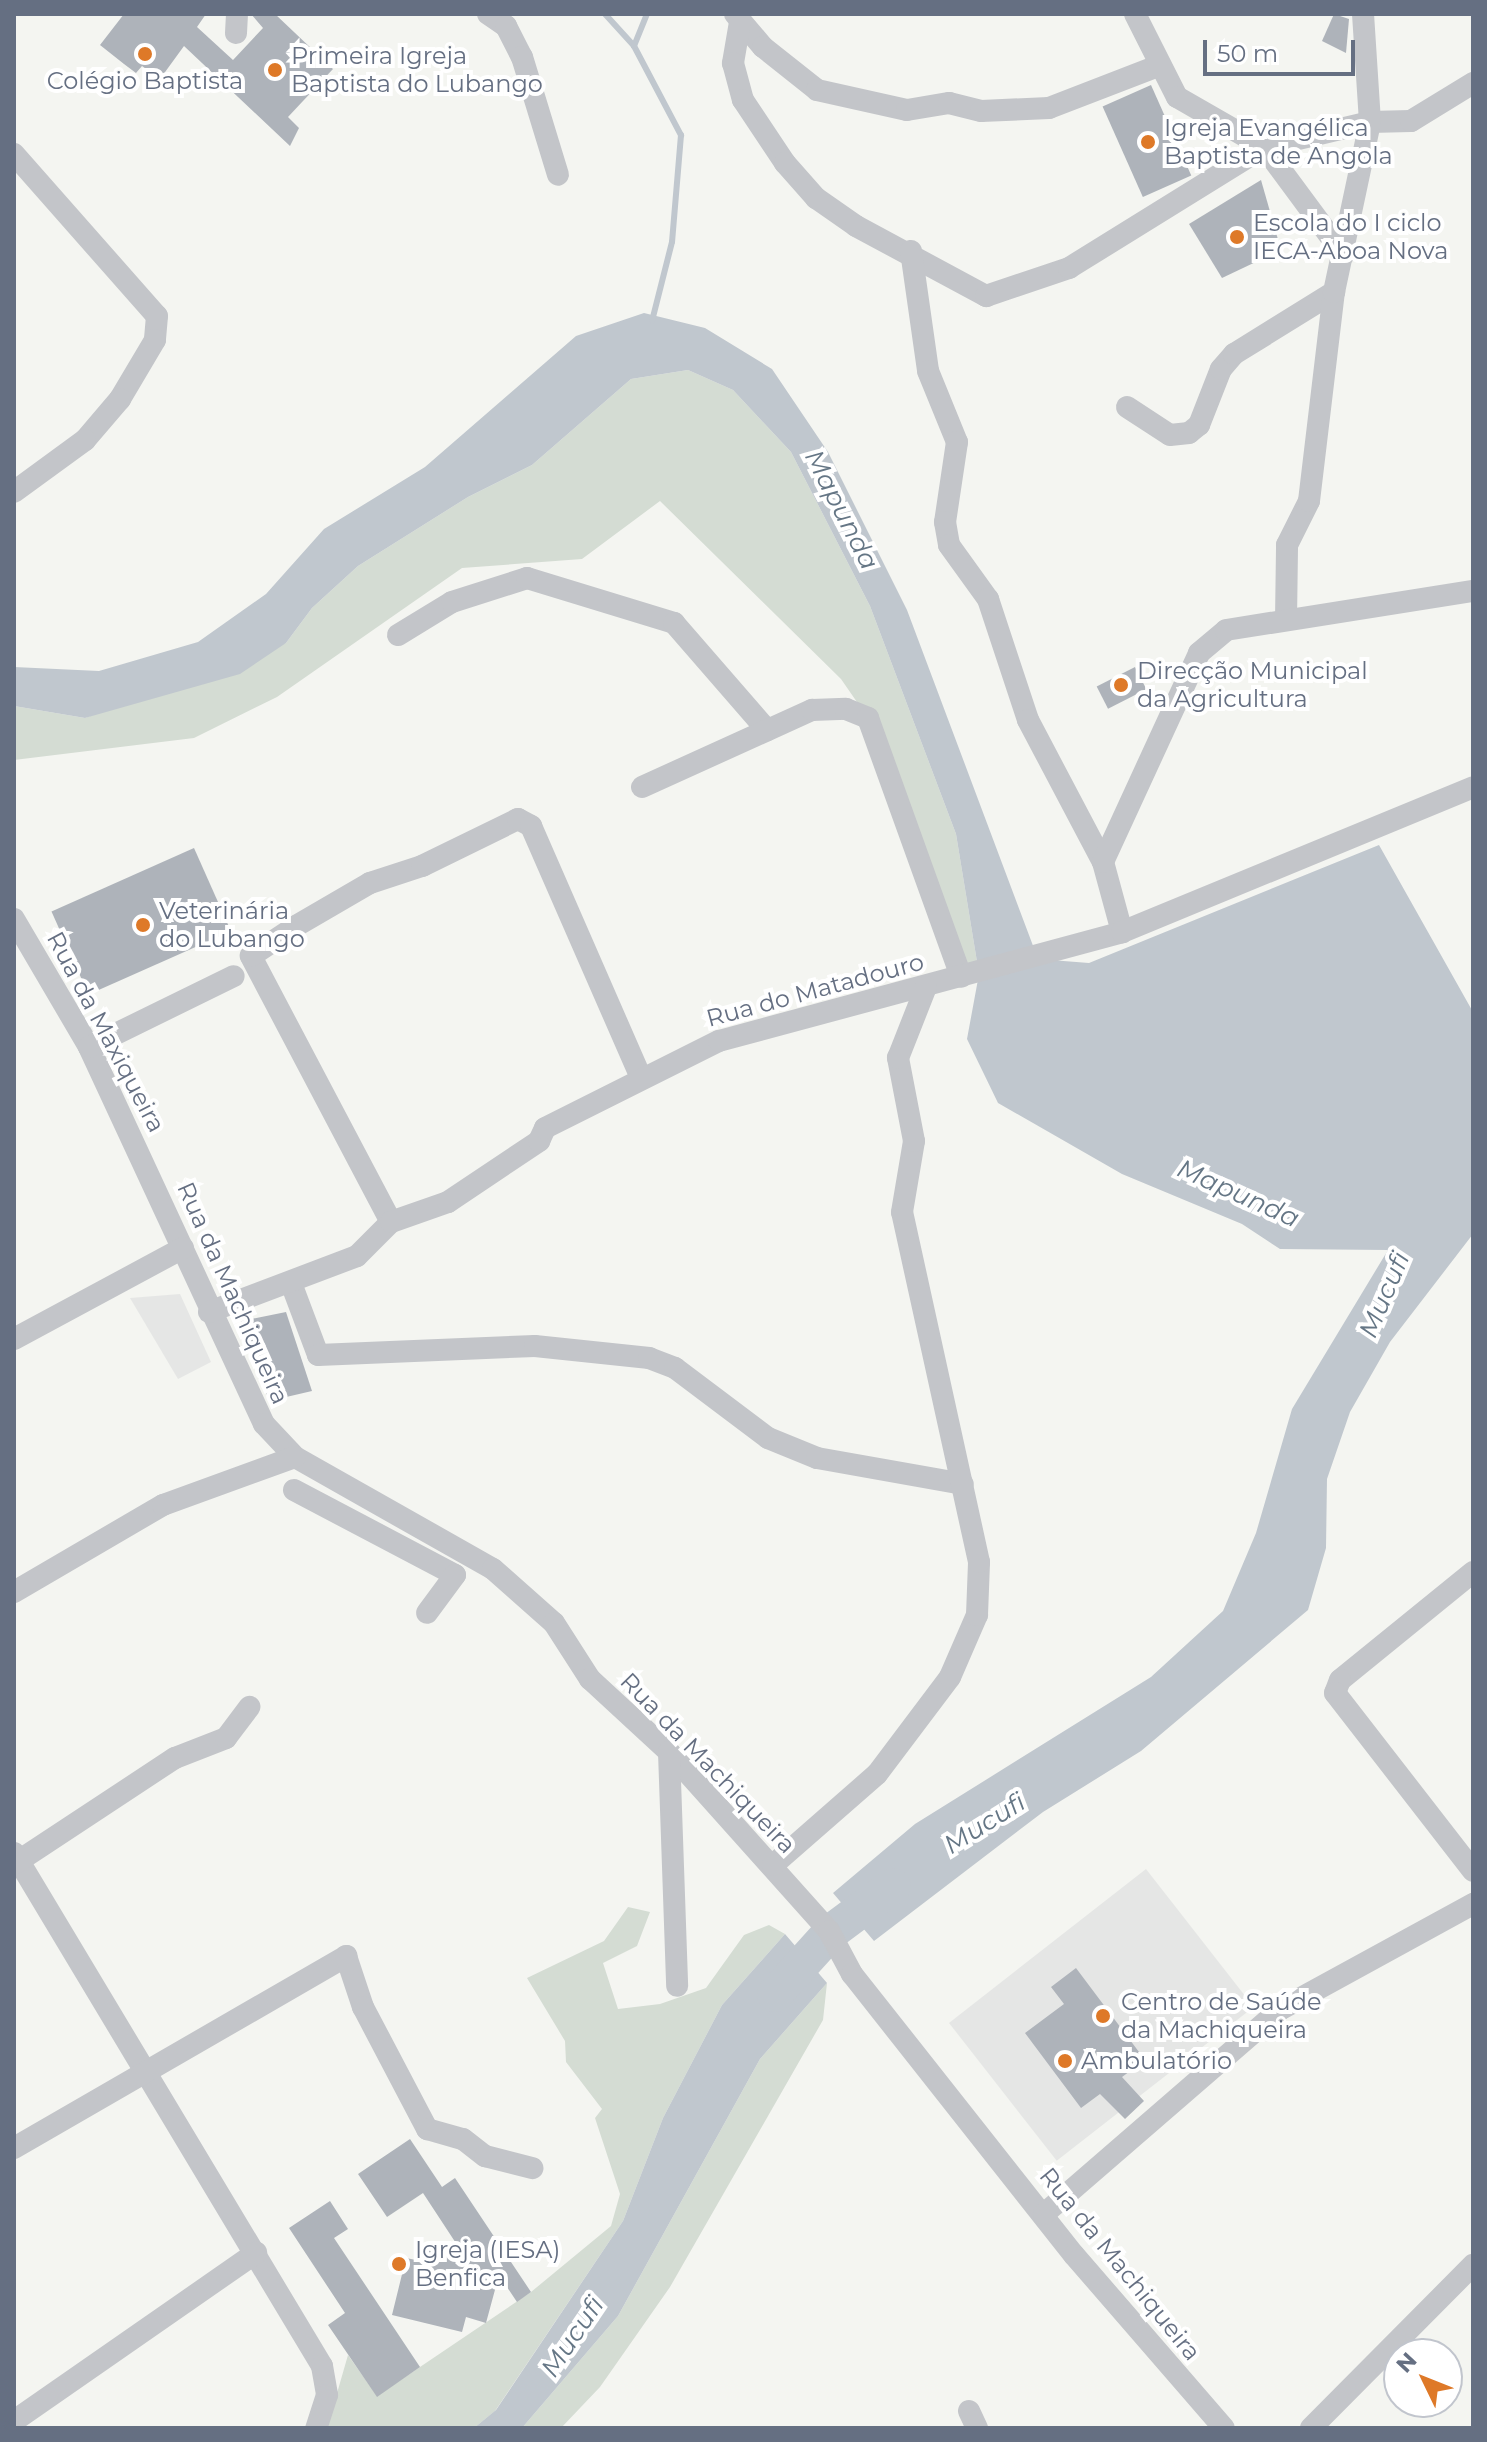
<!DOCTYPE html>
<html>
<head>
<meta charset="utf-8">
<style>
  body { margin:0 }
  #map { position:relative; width:1487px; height:2442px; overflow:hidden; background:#f4f5f1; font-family:Montserrat,sans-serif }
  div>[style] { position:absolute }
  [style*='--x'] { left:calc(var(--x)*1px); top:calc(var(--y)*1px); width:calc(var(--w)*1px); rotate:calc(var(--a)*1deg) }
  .built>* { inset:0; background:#e5e6e5; transform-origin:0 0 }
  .green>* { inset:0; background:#d4dcd3 }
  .water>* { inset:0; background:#c0c7ce }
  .stream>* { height:6px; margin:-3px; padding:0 3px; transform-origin:3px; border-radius:3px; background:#c0c7ce }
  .river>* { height:36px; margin:-18px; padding:0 18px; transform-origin:18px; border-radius:18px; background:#c0c7ce }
  .building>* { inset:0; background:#aeb3ba; transform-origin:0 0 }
  .minor>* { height:22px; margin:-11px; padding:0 11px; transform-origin:11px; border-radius:11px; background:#c3c5c9 }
  .dots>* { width:22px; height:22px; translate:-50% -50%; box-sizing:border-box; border:4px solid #fff; border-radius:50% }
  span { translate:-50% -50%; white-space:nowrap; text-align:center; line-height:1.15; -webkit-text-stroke:8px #fff; paint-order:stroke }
  .poi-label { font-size:24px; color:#656f82 }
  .left { translate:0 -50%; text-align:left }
  .street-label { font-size:24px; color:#656f82 }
  .water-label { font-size:26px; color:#657685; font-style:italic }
  .frame { position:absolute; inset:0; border:16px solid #656f82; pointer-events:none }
  .north { position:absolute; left:1383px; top:2338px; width:80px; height:80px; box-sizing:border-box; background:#fff; border:2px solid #c1c5cd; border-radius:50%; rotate:313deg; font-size:22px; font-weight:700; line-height:32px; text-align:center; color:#656f82 }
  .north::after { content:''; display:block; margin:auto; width:28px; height:36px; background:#de7928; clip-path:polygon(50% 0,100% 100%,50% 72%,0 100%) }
  .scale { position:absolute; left:1203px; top:40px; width:152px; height:36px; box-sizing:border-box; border:4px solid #656f82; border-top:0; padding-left:10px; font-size:24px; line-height:28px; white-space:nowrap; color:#656f82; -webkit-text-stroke:6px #fff; paint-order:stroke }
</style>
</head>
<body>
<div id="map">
  <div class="built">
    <i style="clip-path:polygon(180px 1294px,211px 1362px,178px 1379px,130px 1298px)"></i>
    <i style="left:1146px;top:1869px;width:175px;height:250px;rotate:52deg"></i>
  </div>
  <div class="green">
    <i style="clip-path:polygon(688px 370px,733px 390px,791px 452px,870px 606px,956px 834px,979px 974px,961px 977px,868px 718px,841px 679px,660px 501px,582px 559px,462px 568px,277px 697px,194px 738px,14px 760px,14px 706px,85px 718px,286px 643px,312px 608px,358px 566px,468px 497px,532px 465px,631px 379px)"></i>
    <i style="clip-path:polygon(628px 1907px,650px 1912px,637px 1946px,603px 1963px,618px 2009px,660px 2004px,706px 1988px,744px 1935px,769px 1925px,785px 1934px,722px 2005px,663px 2118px,623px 2221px,495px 2411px,474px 2428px,327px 2428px,348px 2355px,377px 2396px,531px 2292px,611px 2226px,620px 2194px,595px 2118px,602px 2109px,566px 2062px,565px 2041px,527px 1978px,604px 1941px)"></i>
    <i style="clip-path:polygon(827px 1983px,823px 2020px,670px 2287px,600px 2387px,561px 2428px,522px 2428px,618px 2316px,760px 2059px)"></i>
  </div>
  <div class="water">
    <i style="clip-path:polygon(644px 313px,705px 328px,772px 369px,828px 452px,907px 610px,1038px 959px,1089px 963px,1379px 845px,1473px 1012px,1473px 1234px,1390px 1342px,1350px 1412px,1327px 1479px,1326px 1548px,1308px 1610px,1141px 1751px,1043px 1812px,874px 1941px,833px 1893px,915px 1824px,1151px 1677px,1223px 1611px,1256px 1533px,1292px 1409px,1388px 1250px,1280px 1249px,1242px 1224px,1122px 1174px,998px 1103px,967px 1039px,979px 974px,956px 834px,870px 606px,791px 452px,733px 390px,688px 370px,631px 379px,532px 465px,468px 497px,358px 566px,312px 608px,286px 643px,240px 674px,85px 718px,14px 706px,14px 667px,99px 671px,198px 642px,266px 594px,324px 529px,425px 467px,576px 336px)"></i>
    <i style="clip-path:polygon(785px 1934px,827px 1983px,760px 2059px,618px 2316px,522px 2428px,474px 2428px,496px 2410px,623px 2221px,663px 2118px,722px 2005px)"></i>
  </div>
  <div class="stream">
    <i style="--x:605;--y:14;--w:43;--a:47.8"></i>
    <i style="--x:634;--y:46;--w:101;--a:62.2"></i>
    <i style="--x:681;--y:135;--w:107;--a:94.8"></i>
    <i style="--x:672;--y:242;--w:81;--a:104.2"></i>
    <i style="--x:634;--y:46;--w:35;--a:-68"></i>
  </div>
  <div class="river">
    <i style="--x:775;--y:1994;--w:84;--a:-47.9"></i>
    <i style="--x:831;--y:1932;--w:77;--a:-36.6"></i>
  </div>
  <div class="building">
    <i style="clip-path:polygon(124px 14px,206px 14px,197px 27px,233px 60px,263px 28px,251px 14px,275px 14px,333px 69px,288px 117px,299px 128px,290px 146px,184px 46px,160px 79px,142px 66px,136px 73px,124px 64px,100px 45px)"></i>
    <i style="clip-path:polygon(1334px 14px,1349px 19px,1346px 53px,1322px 41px)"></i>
    <i style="left:1151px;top:85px;width:99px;height:53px;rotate:66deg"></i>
    <i style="clip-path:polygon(1261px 180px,1281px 250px,1222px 278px,1189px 224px)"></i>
    <i style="left:1135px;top:667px;width:25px;height:43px;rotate:63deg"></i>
    <i style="left:194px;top:848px;width:91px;height:156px;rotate:66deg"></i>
    <i style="clip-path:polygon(286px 1312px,312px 1391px,269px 1401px,241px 1321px)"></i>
    <i style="clip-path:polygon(1076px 1968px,1145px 2060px,1122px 2077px,1144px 2101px,1125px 2119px,1100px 2094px,1081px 2108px,1025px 2033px,1064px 2004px,1051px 1987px)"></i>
    <i style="clip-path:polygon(410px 2139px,442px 2187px,455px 2178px,531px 2292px,517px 2302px,499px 2275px,486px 2323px,466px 2317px,462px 2332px,392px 2315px,406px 2258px,416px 2260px,419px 2248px,467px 2260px,423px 2193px,387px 2217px,358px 2174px)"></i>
    <i style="clip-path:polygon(330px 2201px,348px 2229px,334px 2238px,420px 2367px,377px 2397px,328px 2325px,345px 2313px,289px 2228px)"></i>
  </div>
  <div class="minor">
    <i style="--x:488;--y:14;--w:22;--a:34"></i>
    <i style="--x:506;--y:26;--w:35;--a:63"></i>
    <i style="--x:522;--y:57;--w:123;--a:73"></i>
    <i style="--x:735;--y:14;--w:43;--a:49.7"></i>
    <i style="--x:763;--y:47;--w:69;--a:38.5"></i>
    <i style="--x:817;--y:90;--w:92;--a:12.5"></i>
    <i style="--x:907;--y:110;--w:43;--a:-9.5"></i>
    <i style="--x:949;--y:103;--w:33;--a:14"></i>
    <i style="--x:981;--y:111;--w:68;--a:-2.5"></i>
    <i style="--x:1049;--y:108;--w:117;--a:-21.1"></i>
    <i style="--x:1135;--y:14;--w:93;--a:63.2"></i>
    <i style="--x:1177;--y:97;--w:100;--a:29.9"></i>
    <i style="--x:1264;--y:147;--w:134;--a:53.5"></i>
    <i style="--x:740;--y:22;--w:42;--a:99.7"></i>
    <i style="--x:733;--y:63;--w:38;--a:75"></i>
    <i style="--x:743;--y:100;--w:76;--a:56.3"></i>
    <i style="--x:785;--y:163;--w:47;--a:48.5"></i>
    <i style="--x:816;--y:198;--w:49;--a:35"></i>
    <i style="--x:856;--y:226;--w:148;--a:28.3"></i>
    <i style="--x:986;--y:296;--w:88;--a:-18.6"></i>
    <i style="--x:1069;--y:268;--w:229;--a:-31.8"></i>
    <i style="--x:1264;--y:147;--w:109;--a:-13.3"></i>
    <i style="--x:1370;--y:122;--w:41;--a:-1.4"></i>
    <i style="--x:1411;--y:121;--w:73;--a:-31.5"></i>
    <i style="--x:236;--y:33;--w:19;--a:-87"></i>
    <i style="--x:14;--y:154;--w:216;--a:48.6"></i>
    <i style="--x:157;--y:316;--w:24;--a:95"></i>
    <i style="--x:155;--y:340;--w:69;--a:120.7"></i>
    <i style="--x:120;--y:399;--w:54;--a:130.5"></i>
    <i style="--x:85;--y:440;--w:88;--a:143.8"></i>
    <i style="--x:911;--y:251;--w:121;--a:81.9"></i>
    <i style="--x:928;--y:371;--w:77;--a:67.8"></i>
    <i style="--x:957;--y:442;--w:81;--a:98.5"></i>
    <i style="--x:945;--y:522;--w:23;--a:80"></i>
    <i style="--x:949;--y:545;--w:67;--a:54.2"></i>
    <i style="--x:988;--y:599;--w:127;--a:71.7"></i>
    <i style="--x:1028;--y:720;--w:161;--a:62.2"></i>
    <i style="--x:1103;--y:862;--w:73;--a:74.8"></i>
    <i style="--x:1127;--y:407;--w:51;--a:33.1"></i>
    <i style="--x:1170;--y:435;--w:19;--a:-6"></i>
    <i style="--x:1189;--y:433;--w:13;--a:-39"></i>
    <i style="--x:1199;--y:425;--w:60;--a:-68.6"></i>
    <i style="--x:1221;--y:369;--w:20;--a:-49"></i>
    <i style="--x:1234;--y:354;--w:118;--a:-31.8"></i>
    <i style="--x:1286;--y:620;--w:75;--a:-89.2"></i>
    <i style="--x:1287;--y:545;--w:49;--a:-63.4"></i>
    <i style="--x:1309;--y:501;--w:210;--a:-83.2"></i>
    <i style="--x:1334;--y:292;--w:174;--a:-78"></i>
    <i style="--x:1370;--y:122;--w:108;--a:-93.7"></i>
    <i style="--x:398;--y:635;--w:63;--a:-31.4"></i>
    <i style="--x:452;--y:602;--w:79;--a:-17.7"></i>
    <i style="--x:527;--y:578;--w:154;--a:17"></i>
    <i style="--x:674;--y:623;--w:142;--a:49"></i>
    <i style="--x:642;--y:787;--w:187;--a:-24.4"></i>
    <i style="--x:812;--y:710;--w:34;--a:-2"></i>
    <i style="--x:846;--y:709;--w:24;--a:22"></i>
    <i style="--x:868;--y:718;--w:275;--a:70.2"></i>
    <i style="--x:1103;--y:862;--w:230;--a:-65.3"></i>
    <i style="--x:1199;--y:653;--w:35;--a:-40"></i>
    <i style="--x:1226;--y:630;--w:250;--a:-9"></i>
    <i style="--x:14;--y:919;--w:148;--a:59.6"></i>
    <i style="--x:89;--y:1047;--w:416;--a:65.1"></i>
    <i style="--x:264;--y:1424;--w:45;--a:46.8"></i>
    <i style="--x:295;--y:1457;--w:227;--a:29.5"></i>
    <i style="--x:493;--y:1569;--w:81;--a:41.5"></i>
    <i style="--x:554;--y:1623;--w:67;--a:57.3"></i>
    <i style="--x:590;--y:1679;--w:108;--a:42.7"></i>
    <i style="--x:669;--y:1752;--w:240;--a:48.2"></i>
    <i style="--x:829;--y:1931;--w:49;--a:61.9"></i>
    <i style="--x:852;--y:1974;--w:358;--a:51.7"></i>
    <i style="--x:1074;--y:2255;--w:229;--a:49.1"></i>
    <i style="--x:89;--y:1047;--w:161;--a:-26.1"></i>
    <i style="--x:391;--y:1222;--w:301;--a:-117.8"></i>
    <i style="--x:251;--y:956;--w:54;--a:-33.7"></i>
    <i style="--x:296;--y:926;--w:86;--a:-30.2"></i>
    <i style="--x:370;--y:883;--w:55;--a:-18.1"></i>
    <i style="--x:422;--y:866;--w:107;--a:-26.1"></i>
    <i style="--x:518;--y:819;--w:15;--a:28"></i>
    <i style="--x:531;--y:826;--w:273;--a:66.4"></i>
    <i style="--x:291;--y:1283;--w:77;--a:69.4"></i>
    <i style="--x:318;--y:1355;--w:217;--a:-2.4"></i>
    <i style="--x:535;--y:1346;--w:115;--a:6"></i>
    <i style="--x:649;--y:1358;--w:28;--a:21"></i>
    <i style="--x:675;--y:1368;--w:116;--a:37"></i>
    <i style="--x:768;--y:1438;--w:53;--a:22.2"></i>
    <i style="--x:817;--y:1458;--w:148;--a:10.1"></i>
    <i style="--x:209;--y:1312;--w:158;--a:-20.7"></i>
    <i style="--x:357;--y:1256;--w:48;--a:-45"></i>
    <i style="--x:391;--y:1222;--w:60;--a:-19.3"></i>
    <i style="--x:448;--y:1202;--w:110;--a:-33.8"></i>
    <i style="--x:539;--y:1141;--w:14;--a:-65"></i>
    <i style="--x:545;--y:1128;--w:195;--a:-26.6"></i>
    <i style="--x:719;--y:1041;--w:417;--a:-15.1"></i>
    <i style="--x:1122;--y:932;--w:380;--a:-22.4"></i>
    <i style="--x:14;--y:1339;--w:192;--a:-28.3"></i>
    <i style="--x:294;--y:1490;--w:182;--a:27.8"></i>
    <i style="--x:455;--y:1575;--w:47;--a:126.4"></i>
    <i style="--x:1473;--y:1572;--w:171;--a:140.9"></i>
    <i style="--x:1340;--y:1680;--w:14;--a:111"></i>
    <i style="--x:1335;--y:1693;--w:225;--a:52.2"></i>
    <i style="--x:14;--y:1592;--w:173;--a:-30.3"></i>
    <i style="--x:163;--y:1505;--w:140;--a:-20"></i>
    <i style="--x:669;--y:1752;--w:234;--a:88"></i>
    <i style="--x:14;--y:1853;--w:598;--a:59.02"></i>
    <i style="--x:322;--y:2366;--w:29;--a:80"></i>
    <i style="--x:327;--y:2395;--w:35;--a:108"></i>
    <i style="--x:14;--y:1864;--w:193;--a:-33.4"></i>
    <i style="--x:175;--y:1758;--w:55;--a:-21.4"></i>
    <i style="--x:226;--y:1738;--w:39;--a:-53"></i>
    <i style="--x:773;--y:1865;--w:138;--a:-41.2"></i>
    <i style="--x:877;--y:1774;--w:121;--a:-53"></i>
    <i style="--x:950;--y:1677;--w:68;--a:-66.5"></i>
    <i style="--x:977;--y:1615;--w:53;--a:-87.8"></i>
    <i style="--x:979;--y:1562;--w:358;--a:-102.4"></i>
    <i style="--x:902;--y:1212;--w:72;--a:-80.4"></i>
    <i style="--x:914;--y:1141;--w:85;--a:-100.9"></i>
    <i style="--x:898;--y:1058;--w:76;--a:-68.5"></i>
    <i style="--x:14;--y:2148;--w:384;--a:-30"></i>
    <i style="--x:346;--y:1956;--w:54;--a:71.6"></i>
    <i style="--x:363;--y:2007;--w:138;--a:62.3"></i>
    <i style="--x:427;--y:2129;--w:37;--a:16"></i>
    <i style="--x:463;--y:2139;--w:28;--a:38"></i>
    <i style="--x:485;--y:2156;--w:49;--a:14.3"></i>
    <i style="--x:1044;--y:2214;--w:313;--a:-40.9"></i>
    <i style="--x:1281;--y:2009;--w:219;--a:-28.7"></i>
    <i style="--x:969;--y:2411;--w:19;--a:65"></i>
    <i style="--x:14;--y:2421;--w:295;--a:-34.8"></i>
    <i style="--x:1311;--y:2428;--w:230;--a:-45.2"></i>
  </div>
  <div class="dots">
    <i style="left:145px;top:54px;background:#de7928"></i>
    <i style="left:275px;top:70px;background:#de7928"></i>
    <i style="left:1148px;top:142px;background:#de7928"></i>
    <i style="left:1237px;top:237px;background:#de7928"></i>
    <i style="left:1121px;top:685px;background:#de7928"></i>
    <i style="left:143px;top:925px;background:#de7928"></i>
    <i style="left:1103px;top:2016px;background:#de7928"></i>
    <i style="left:1065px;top:2061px;background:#de7928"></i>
    <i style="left:399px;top:2264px;background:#de7928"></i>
  </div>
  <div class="poi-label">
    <span class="left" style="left:291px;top:70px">Primeira Igreja<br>Baptista do Lubango</span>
    <span style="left:145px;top:81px">Colégio Baptista</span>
    <span class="left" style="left:1164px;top:142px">Igreja Evangélica<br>Baptista de Angola</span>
    <span class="left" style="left:1253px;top:237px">Escola do I ciclo<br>IECA-Aboa Nova</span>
    <span class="left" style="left:1137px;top:685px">Direcção Municipal<br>da Agricultura</span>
    <span class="left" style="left:159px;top:925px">Veterinária<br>do Lubango</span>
    <span class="left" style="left:1121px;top:2016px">Centro de Saúde<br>da Machiqueira</span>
    <span class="left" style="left:1081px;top:2061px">Ambulatório</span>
    <span class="left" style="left:415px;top:2264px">Igreja (IESA)<br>Benfica</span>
  </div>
  <div class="street-label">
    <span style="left:815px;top:990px;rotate:-15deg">Rua do Matadouro</span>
    <span style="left:106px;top:1032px;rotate:62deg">Rua da Maxiqueira</span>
    <span style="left:233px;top:1293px;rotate:66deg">Rua da Machiqueira</span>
    <span style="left:708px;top:1763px;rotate:46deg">Rua da Machiqueira</span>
    <span style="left:1120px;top:2264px;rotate:51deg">Rua da Machiqueira</span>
  </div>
  <div class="water-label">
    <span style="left:841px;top:510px;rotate:63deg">Mapunda</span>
    <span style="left:1238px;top:1194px;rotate:24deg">Mapunda</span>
    <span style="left:1385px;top:1295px;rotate:-67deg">Mucufi</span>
    <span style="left:985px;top:1824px;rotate:-32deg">Mucufi</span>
    <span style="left:573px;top:2337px;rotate:-56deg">Mucufi</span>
  </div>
  <div class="frame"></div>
  <div class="north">N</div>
  <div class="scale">50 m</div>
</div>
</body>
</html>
